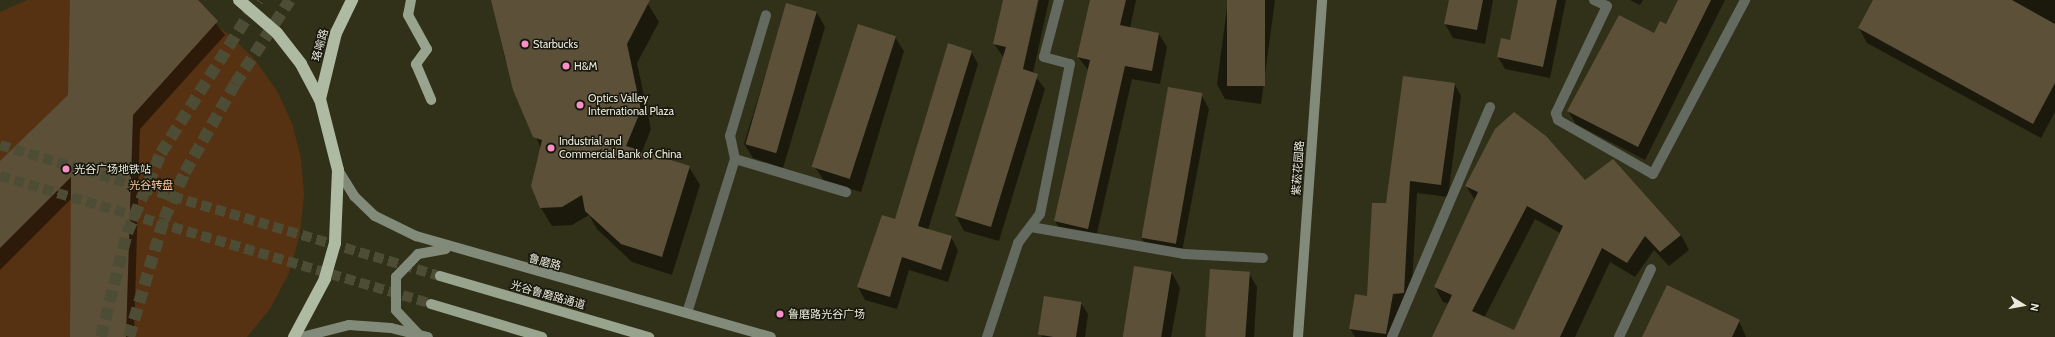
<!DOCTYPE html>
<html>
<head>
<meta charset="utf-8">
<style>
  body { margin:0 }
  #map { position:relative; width:2055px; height:337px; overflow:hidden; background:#313018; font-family:Cabin,"Noto Sans SC",sans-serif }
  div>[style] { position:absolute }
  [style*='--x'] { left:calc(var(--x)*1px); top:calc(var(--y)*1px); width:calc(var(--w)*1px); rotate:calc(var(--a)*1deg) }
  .green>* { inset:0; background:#573212 }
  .shadow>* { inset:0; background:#0007 }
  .building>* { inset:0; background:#5c5039; transform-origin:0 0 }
  .primary-tunnel>* { height:10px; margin-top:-5px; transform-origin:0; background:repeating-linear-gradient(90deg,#4d4c35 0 10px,transparent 0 15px) }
  .highway-tunnel>* { height:12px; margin-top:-6px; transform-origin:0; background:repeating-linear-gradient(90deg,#4d4c35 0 12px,transparent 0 18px) }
  .street>* { height:10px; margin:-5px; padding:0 5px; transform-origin:5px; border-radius:5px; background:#646a5f }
  .secondary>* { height:10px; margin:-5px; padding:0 5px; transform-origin:5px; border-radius:5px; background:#828b7a }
  .primary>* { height:10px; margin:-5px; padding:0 5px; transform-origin:5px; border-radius:5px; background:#99a48f }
  .highway>* { height:12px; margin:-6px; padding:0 6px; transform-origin:6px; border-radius:6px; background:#aebba2 }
  .dots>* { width:11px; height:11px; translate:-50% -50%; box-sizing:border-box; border:2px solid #17170d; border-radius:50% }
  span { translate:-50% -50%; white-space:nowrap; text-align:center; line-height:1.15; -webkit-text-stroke:3px #17170d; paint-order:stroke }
  .poi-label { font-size:11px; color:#eaeadc }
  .left { translate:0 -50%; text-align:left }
  .street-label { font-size:11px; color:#eaeadc }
  .park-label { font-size:11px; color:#fbc397 }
  .north { position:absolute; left:2003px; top:285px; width:40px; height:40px; -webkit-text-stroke:3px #17170d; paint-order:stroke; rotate:101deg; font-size:11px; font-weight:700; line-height:16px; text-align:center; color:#eaeadc }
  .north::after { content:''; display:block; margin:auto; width:14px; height:18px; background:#eaeadc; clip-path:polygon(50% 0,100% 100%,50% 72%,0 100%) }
</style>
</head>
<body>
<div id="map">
  <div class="green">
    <i style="clip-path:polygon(27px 0,170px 0,202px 15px,231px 36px,256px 61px,277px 91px,292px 123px,301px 158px,304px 194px,300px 234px,289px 273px,270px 309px,247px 337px,0 337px,0 12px)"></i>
  </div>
  <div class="shadow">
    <i style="clip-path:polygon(71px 0,197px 0,225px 35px,140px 129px,134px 337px,71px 337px,72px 198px,0 270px,0 162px,69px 95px)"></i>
    <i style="clip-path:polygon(492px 0,646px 0,648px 4px,659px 22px,637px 63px,651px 129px,642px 152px,689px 167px,700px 185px,672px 275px,632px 262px,597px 229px,589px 215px,572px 225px,552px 226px,541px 208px,541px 149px,505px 59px)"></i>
    <i style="clip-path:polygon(1004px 0,1037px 0,1022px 74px,1039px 0,1049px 0,1033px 73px,1045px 89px,999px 241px,964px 231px,956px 216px,1004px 58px,994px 44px)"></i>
    <i style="clip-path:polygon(1091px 0,1136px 0,1130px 28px,1159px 34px,1167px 47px,1160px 84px,1132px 79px,1095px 242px,1063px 235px,1055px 221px,1089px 71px,1078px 57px)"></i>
    <i style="clip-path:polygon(1228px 0,1275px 0,1261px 104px,1225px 99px,1217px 84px)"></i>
    <i style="clip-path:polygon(1450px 0,1493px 0,1485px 44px,1453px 38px,1445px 24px)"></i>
    <i style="clip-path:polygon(1519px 0,1566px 0,1550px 78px,1505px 69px,1498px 57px,1510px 41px)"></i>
    <i style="clip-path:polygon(1630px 0,1643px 0,1640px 5px)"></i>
    <i style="clip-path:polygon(1679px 0,1725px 0,1645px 160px,1576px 124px,1568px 111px,1667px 25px)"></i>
    <i style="clip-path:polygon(1874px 0,2055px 0,2055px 112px,2041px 138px,1867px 43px,1859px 28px)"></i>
    <i style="clip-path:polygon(787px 4px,817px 13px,825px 27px,783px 168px,753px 158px,744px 144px)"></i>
    <i style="clip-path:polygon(895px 37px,904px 51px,861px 192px,824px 181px,815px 167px)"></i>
    <i style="clip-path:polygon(971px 51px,978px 64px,928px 230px,951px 237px,958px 250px,948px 282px,909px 270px,897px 309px,865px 300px,858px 287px,896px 220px)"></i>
    <i style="clip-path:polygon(1454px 83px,1461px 96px,1448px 197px,1417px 193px,1411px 305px,1395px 337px,1355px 337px,1350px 329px,1368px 297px,1387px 204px)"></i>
    <i style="clip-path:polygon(1201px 94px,1209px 109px,1181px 257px,1149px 251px,1141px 237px)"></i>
    <i style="clip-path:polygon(evenodd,1613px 160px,1681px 235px,1689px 250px,1669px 266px,1654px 250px,1635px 277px,1610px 262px,1575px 337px,1433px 337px,1449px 304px,1443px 302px,1435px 287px,1475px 200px,1466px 186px,1585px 181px,1613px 160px,1535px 219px,1560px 233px,1514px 331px,1484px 318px,1535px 219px)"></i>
    <i style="clip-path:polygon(1172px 273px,1180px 288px,1171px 337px,1123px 337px)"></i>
    <i style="clip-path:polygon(1249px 273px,1257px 287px,1254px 337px,1205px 337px)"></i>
    <i style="clip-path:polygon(1081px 303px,1088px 314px,1085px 337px,1041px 337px)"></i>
    <i style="clip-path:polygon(1739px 321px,1746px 337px,1643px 337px)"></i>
  </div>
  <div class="building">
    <i style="clip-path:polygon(70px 0,198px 0,218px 21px,133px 115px,126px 337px,70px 337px,71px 177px,0 248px,0 161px,68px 95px)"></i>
    <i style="clip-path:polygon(491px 0,650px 0,627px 44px,641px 110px,626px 146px,690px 166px,662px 257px,621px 244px,585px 211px,582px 195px,562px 207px,540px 208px,531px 186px,542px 140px,533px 137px,513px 90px)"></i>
    <i style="clip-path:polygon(1003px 0,1038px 0,1023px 69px,1038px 74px,991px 227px,955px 216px,1006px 47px,993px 44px)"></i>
    <i style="clip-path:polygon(1090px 0,1126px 0,1120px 25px,1159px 33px,1152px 71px,1125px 66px,1088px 229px,1054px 221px,1090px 60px,1077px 57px)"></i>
    <i style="left:1227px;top:0;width:38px;height:86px"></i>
    <i style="clip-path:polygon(1449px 0,1483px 0,1477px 30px,1444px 24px)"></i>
    <i style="clip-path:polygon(1518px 0,1557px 0,1543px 67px,1497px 57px,1501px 38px,1510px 40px)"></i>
    <i style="clip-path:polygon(1678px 0,1711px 0,1638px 147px,1567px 111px,1619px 15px,1654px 33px,1660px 21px,1666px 24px)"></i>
    <i style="clip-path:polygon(1873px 0,2012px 0,2055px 24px,2055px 83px,2033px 124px,1858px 28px)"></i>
    <i style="left:786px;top:3px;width:32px;height:147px;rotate:16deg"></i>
    <i style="left:858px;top:24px;width:40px;height:150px;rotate:18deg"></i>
    <i style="clip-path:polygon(948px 43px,972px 51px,918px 226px,952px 236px,941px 270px,902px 257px,890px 297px,857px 287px,882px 215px,895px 219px)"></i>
    <i style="clip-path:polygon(1403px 76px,1455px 83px,1441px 185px,1410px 181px,1404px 293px,1393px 294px,1386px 334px,1349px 329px,1355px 294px,1367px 296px,1372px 203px,1386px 203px)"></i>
    <i style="left:1168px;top:87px;width:35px;height:153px;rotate:10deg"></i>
    <i style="clip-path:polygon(evenodd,1514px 112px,1546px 136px,1585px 180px,1613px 159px,1681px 235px,1660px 252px,1645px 236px,1627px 263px,1602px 248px,1560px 337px,1432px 337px,1452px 295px,1434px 287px,1478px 192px,1465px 186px,1495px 129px,1514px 112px,1527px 206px,1563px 226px,1514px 330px,1472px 311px,1527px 206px)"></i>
    <i style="left:1134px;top:266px;width:38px;height:72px;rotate:9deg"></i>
    <i style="left:1210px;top:269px;width:40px;height:68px;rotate:4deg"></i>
    <i style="clip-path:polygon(1667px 285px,1740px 320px,1732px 337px,1642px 337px)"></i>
    <i style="left:1044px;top:296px;width:38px;height:39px;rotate:9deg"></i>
  </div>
  <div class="primary-tunnel">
    <i style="--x:0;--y:145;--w:459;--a:16.6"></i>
    <i style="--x:0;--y:176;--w:450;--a:16.5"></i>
  </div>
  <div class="highway-tunnel">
    <i style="--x:101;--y:337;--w:107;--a:-76"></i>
    <i style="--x:127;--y:233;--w:87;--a:-67"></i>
    <i style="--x:161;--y:153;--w:181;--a:-57.6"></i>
    <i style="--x:129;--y:337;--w:123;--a:-73.5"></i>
    <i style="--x:164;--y:219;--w:51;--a:-65.9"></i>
    <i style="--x:185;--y:172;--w:101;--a:-60.4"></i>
    <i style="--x:235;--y:84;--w:100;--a:-56.8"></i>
  </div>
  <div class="street">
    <i style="--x:1594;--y:0;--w:14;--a:25"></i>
    <i style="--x:1607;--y:6;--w:119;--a:115.5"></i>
    <i style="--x:1556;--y:113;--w:7;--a:74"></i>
    <i style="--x:1558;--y:120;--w:109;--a:29.6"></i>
    <i style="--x:1653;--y:174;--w:197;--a:-62.1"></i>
    <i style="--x:735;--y:159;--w:24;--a:-102"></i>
    <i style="--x:730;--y:136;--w:126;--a:-73.4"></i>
    <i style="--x:1031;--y:227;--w:155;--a:10"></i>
    <i style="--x:1184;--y:254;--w:79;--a:2.9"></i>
    <i style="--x:687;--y:313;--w:161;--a:-72.7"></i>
    <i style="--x:735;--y:159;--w:116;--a:16.6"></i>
    <i style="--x:987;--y:337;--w:99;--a:-71.7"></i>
    <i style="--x:1018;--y:243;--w:36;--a:-53"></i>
    <i style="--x:1040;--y:214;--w:153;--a:-78.7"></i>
    <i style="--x:1070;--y:64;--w:27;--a:-165"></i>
    <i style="--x:1044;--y:57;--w:59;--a:-75.3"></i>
    <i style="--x:1392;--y:337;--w:250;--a:-66.9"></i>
    <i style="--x:1619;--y:337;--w:75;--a:-64.8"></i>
  </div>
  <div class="secondary">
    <i style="--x:338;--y:170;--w:31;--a:58"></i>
    <i style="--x:354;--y:196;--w:29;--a:44"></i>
    <i style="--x:375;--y:216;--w:46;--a:26"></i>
    <i style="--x:416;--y:236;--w:369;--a:15.9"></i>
    <i style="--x:419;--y:335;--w:34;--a:-133"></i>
    <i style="--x:396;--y:310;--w:33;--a:-90"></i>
    <i style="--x:396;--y:277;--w:32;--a:-46"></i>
    <i style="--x:418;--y:254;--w:28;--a:-10"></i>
    <i style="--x:302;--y:337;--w:49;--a:-14.3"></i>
    <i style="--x:349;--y:325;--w:42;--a:4.1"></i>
    <i style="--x:391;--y:328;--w:38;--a:14"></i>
    <i style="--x:1298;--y:337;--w:338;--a:-85.9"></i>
  </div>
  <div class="primary">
    <i style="--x:411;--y:0;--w:15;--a:101"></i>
    <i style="--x:408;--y:15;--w:39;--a:61"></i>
    <i style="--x:427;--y:49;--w:19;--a:126"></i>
    <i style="--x:416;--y:64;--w:39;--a:67"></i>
    <i style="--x:440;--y:276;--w:218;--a:16.3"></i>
    <i style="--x:431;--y:304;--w:116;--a:16.6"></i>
  </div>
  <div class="highway">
    <i style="--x:239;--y:0;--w:50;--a:41"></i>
    <i style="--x:277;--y:33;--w:39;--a:52"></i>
    <i style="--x:301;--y:64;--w:40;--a:62"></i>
    <i style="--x:320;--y:99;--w:73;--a:75.8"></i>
    <i style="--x:338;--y:170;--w:73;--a:92.4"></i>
    <i style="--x:335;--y:243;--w:37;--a:106"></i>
    <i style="--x:325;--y:279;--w:66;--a:118.1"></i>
    <i style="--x:320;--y:99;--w:68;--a:-76.4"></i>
    <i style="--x:336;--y:33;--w:37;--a:-64"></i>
  </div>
  <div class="dots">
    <i style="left:525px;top:44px;background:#fa8fc7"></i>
    <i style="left:566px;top:66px;background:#fa8fc7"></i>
    <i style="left:580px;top:105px;background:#fa8fc7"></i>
    <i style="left:551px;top:148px;background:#fa8fc7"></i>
    <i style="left:66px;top:169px;background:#fa8fc7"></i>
    <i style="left:780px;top:314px;background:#fa8fc7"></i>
  </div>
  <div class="poi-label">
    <span class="left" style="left:533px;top:44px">Starbucks</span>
    <span class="left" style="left:574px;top:66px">H&amp;M</span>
    <span class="left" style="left:588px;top:105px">Optics Valley<br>International Plaza</span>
    <span class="left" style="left:559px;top:148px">Industrial and<br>Commercial Bank of China</span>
    <span class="left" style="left:74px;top:169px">光谷广场地铁站</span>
    <span class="left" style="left:788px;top:314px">鲁磨路光谷广场</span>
  </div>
  <div class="street-label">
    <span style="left:320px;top:45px;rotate:-74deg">珞喻路</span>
    <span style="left:1298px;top:168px;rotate:-86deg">紫菘花园路</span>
    <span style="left:545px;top:262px;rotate:15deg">鲁磨路</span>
    <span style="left:548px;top:295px;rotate:16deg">光谷鲁磨路通道</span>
  </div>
  <div class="park-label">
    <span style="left:151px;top:185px">光谷转盘</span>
  </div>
  <div class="north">N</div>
</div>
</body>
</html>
